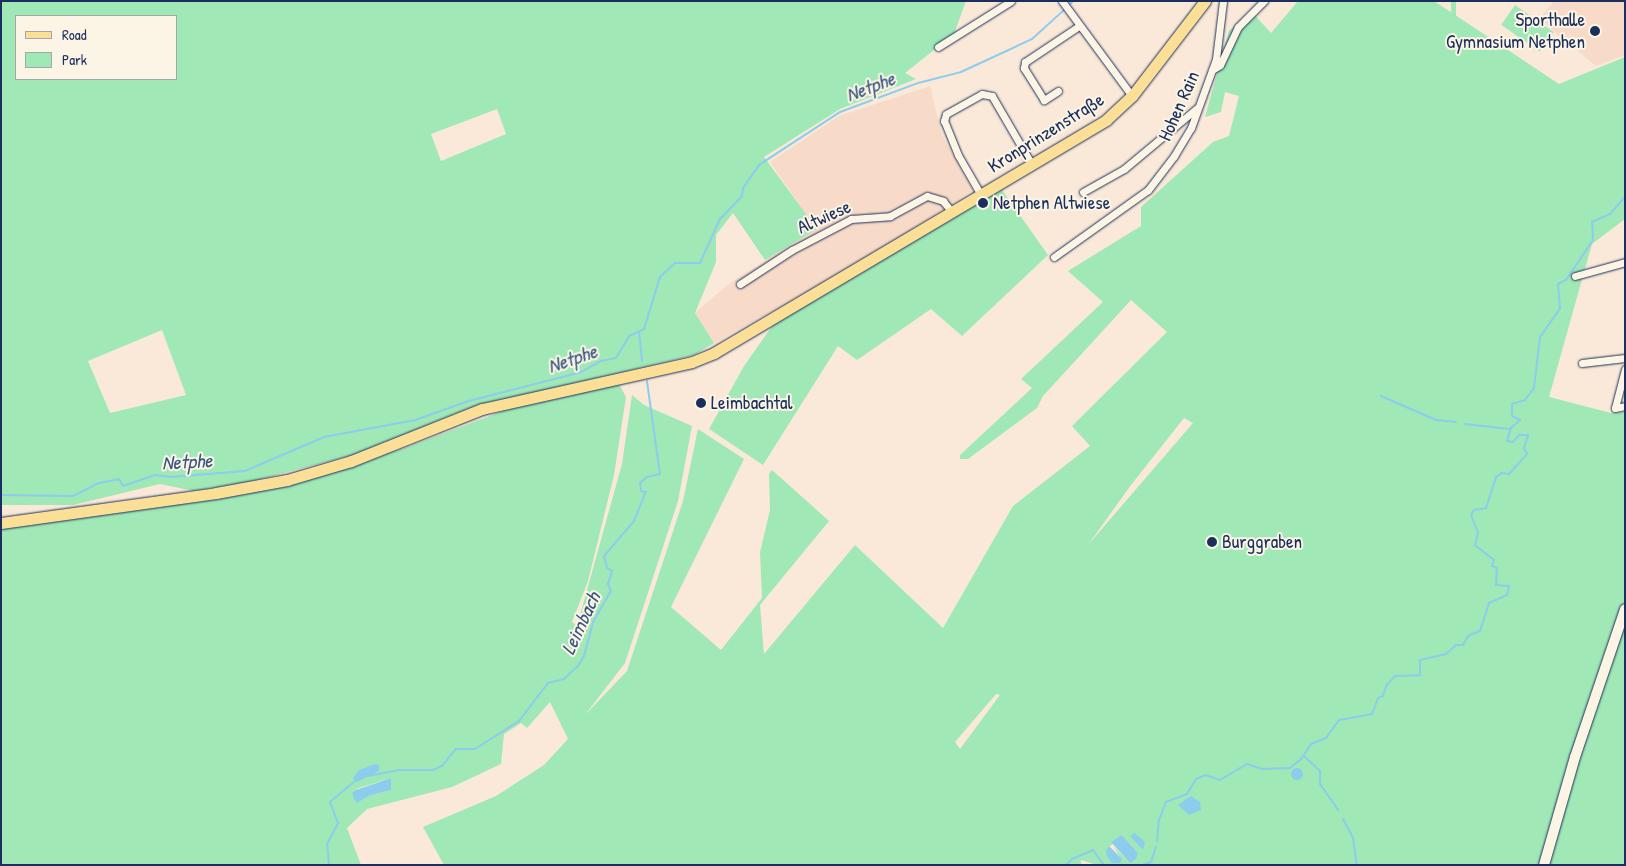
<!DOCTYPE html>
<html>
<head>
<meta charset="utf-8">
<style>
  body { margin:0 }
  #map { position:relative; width:1626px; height:866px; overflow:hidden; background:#fae9d8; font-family:"Patrick Hand",sans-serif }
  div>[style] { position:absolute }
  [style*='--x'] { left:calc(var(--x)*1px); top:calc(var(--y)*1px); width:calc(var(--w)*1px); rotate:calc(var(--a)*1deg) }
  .built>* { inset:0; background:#f7dbc8 }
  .green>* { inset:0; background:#a0e8b6; transform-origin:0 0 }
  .water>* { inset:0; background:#8ccced }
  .round { border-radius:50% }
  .stream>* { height:2px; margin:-1px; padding:0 1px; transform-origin:1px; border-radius:1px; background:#8ccced }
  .roads { filter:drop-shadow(0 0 1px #1b2f5e) drop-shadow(0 0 1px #1b2f5e) }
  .street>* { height:7px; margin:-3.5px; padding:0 3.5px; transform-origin:3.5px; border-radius:3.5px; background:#fcf5e5 }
  .secondary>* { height:10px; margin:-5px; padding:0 5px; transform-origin:5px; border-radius:5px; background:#fcf5e5 }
  .primary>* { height:11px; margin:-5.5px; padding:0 5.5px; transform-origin:5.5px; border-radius:5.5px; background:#fbdf96 }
  .dots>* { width:14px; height:14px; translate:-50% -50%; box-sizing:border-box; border:2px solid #fcf5e5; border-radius:50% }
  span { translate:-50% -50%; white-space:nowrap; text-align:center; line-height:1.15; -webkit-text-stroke:4px #fcf5e5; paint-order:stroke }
  .poi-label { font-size:19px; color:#1b2f5e }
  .right { translate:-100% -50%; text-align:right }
  .left { translate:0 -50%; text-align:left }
  .street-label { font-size:19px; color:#1b2f5e }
  .water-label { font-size:20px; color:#375682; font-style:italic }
  .frame { position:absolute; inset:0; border:2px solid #1b2f5e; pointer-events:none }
  .legend { position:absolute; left:15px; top:15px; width:162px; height:65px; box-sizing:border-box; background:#fcf5e5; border:1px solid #a2a6af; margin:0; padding:6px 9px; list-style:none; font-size:15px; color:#1b2f5e }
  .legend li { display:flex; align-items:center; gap:10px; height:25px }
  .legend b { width:25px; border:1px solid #a2a6af }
</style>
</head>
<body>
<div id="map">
  <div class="built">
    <i style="clip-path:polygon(1554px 1px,1625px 1px,1625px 55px,1596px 66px,1539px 19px)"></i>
    <i style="clip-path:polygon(930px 86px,942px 135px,973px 190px,858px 264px,714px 343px,695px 313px,730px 283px,816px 229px,770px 162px,839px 116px)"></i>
  </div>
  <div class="green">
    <i style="clip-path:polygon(evenodd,1px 1px,966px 1px,954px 34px,905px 73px,916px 79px,840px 109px,764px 157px,817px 229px,765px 260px,733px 213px,716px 235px,716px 262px,695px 313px,714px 343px,694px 355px,467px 409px,360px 453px,249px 482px,194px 491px,160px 484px,73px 505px,1px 505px,1px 1px,16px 16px,176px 16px,176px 79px,16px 79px,16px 16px,1px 1px,497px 109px,506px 134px,441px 161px,431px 134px,497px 109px,1px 1px,162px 330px,186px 395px,110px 413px,88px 361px,162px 330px)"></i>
    <i style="clip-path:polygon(evenodd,1298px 1px,1434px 1px,1559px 84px,1625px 57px,1625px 219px,1592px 244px,1549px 397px,1611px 413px,1625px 412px,1625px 865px,1097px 865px,1081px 860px,1081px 865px,444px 865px,423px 827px,496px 796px,544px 765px,568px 739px,550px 702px,527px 728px,521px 723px,504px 734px,501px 764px,452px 787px,367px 809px,347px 828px,361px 865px,1px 865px,1px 526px,262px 490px,402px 449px,525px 403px,619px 384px,626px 397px,614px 475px,588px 581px,572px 622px,577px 626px,622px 464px,632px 395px,644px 405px,692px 426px,678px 501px,625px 663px,585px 715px,627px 671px,683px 501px,698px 429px,744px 459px,671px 607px,721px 650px,762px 598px,760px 552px,770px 510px,769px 474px,772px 470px,829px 521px,760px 605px,764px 654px,855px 545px,943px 628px,1013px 506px,1090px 446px,1072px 426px,1167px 332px,1131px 300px,1043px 396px,1037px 408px,968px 459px,960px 459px,960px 455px,1032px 388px,1021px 379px,1103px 302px,1068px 271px,1141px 226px,1141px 207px,1213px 142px,1229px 136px,1239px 96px,1225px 92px,1221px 112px,1205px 117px,1229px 31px,1251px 11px,1271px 33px,1298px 1px,1184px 418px,1193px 423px,1088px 545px,1131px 485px,1184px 418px,1298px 1px,996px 694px,1000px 695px,960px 749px,955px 742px,996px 694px,1298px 1px,391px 778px,391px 790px,368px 796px,356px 789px,391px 778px,1298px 1px,1122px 835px,1138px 853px,1130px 863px,1114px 847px,1121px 859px,1108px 848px,1122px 835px)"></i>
    <i style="left:1451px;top:1px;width:5px;height:132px"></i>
    <i style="left:1515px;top:5px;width:47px;height:24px;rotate:35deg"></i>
    <i style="clip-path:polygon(1002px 190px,1048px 255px,962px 336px,931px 309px,857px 360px,838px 346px,763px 465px,709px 429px,744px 366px,775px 322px)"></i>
  </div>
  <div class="water">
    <i style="clip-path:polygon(375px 764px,379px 765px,379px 771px,357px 782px,353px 778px,359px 770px)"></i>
    <i class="round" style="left:1291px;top:768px;width:12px;height:12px"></i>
    <i style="clip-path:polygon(391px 778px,391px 790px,368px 796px,357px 803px,354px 799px,352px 793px,356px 790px)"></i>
    <i style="clip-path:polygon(1191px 796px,1200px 802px,1201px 810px,1189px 815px,1178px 805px)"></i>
    <i style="clip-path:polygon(1135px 833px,1145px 842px,1143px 850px,1130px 836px)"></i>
    <i style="clip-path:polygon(1122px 835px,1138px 853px,1136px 859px,1130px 863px,1111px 842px)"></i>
    <i style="clip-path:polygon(1109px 846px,1122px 859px,1120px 863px,1112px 863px,1107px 856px,1106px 851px)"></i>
  </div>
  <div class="stream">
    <i style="--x:1068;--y:6;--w:7;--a:-45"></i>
    <i style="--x:639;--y:332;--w:29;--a:84"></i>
    <i style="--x:1381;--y:396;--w:60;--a:23.6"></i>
    <i style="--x:1436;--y:420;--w:20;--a:6"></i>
    <i style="--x:1465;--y:424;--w:45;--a:6.3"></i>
    <i style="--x:1;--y:495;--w:72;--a:0.8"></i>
    <i style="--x:73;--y:496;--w:29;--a:-27"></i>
    <i style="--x:99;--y:483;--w:20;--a:-11"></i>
    <i style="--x:119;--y:479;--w:8;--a:60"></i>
    <i style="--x:123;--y:486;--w:34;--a:-19"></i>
    <i style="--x:155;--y:475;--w:16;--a:7"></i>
    <i style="--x:171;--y:477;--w:74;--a:-4.6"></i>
    <i style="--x:245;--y:471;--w:86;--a:-23.3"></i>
    <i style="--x:324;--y:437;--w:93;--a:-10.6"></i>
    <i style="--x:415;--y:420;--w:57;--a:-19.4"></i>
    <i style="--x:469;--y:401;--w:116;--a:-14.5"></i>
    <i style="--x:581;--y:372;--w:23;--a:-29"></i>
    <i style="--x:601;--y:361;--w:15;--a:-11"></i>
    <i style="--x:616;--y:358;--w:26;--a:-59"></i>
    <i style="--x:629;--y:336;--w:17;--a:-25"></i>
    <i style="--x:644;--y:329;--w:54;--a:-72.9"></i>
    <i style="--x:660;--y:277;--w:21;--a:-43"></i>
    <i style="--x:675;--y:263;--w:25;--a:0"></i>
    <i style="--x:700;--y:263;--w:48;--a:-65.6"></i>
    <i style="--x:720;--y:219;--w:32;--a:-46"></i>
    <i style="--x:742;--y:196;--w:8;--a:-83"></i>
    <i style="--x:743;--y:188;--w:28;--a:-55"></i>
    <i style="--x:759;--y:165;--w:97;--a:-33.2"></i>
    <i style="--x:840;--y:112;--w:83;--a:-20.4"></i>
    <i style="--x:918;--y:83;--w:44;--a:-14.3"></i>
    <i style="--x:961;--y:72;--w:78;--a:-24.9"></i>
    <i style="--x:1032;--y:39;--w:43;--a:-42.2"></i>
    <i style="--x:1304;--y:756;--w:22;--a:43"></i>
    <i style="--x:1320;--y:771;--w:13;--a:90"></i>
    <i style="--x:1320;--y:784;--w:32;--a:55"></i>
    <i style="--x:368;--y:776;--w:32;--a:-11"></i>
    <i style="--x:399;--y:770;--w:34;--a:0"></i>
    <i style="--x:433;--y:770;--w:10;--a:-24"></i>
    <i style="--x:442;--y:766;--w:22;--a:-51"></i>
    <i style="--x:456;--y:749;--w:19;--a:0"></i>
    <i style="--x:475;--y:749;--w:52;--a:-32.5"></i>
    <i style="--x:519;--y:721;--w:48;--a:-52.7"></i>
    <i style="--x:548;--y:683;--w:16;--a:-14"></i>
    <i style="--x:564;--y:679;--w:19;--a:-43"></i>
    <i style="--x:578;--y:666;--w:12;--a:-59"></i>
    <i style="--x:584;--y:656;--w:35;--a:-75"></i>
    <i style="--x:593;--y:622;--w:36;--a:-60"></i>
    <i style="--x:611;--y:591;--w:8;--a:-113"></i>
    <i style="--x:608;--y:584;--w:14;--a:-73"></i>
    <i style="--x:612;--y:571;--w:6;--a:-149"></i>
    <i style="--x:607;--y:568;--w:12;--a:-104"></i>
    <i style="--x:604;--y:556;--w:46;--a:-49.4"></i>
    <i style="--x:634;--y:521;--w:31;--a:-68"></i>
    <i style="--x:646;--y:492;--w:5;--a:-169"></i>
    <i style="--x:641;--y:491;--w:8;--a:-97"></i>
    <i style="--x:640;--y:483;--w:9;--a:-41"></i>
    <i style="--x:647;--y:477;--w:13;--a:-13"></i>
    <i style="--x:660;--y:474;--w:94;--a:-98"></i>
    <i style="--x:1343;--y:819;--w:21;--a:62"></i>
    <i style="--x:1353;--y:838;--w:27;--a:82"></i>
    <i style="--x:1157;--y:841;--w:21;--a:-85"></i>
    <i style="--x:1159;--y:820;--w:19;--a:-69"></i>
    <i style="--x:1166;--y:802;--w:22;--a:-21"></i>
    <i style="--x:1187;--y:794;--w:17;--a:-59"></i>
    <i style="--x:1196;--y:779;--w:11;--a:-22"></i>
    <i style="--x:1206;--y:775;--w:15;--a:20"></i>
    <i style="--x:1220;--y:780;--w:31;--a:-31"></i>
    <i style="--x:1247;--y:764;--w:16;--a:18"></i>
    <i style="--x:1262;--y:769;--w:28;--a:-2"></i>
    <i style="--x:1290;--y:768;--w:14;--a:-39"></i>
    <i style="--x:1301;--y:759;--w:18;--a:-56"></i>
    <i style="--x:1311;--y:744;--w:16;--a:-22"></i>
    <i style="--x:1326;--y:738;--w:22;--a:-54"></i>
    <i style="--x:1339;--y:720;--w:34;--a:-10"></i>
    <i style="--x:1372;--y:714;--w:17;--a:-69"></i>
    <i style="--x:1378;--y:698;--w:5;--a:-22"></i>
    <i style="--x:1383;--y:696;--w:10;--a:-73"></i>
    <i style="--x:1386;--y:686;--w:13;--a:-48"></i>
    <i style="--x:1395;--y:676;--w:25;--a:-2"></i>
    <i style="--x:1420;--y:675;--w:15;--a:-90"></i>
    <i style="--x:1420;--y:660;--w:27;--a:-13"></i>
    <i style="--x:1446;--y:654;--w:13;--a:-42"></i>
    <i style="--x:1456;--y:645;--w:7;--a:0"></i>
    <i style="--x:1463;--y:645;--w:10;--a:-61"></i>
    <i style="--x:1468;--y:636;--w:13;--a:-23"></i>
    <i style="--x:1480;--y:631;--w:29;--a:-72"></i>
    <i style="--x:1489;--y:603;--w:20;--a:-24"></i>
    <i style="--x:1507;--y:595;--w:9;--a:-77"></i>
    <i style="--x:1509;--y:586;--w:13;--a:-176"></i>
    <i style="--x:1496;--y:585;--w:17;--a:-87"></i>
    <i style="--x:1497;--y:568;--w:5;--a:-158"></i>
    <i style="--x:1492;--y:566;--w:6;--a:-72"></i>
    <i style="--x:1494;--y:560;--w:24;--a:-142"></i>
    <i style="--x:1475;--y:545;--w:12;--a:-76"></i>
    <i style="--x:1478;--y:533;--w:19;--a:-111"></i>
    <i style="--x:1471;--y:515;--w:6;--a:-59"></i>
    <i style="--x:1474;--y:510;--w:12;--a:-9"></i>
    <i style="--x:1486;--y:508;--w:33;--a:-72"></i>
    <i style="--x:1496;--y:477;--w:7;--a:-34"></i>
    <i style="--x:1502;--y:473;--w:7;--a:8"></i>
    <i style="--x:1509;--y:474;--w:27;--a:-48"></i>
    <i style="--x:1527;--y:454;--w:7;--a:-117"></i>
    <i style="--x:1524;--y:448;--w:14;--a:-73"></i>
    <i style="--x:1528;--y:435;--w:9;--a:180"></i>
    <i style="--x:1519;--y:435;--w:9;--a:131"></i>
    <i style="--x:1513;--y:442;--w:6;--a:-171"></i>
    <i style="--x:1507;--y:441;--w:14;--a:-73"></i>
    <i style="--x:1511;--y:428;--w:12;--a:-42"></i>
    <i style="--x:1520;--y:420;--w:9;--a:-153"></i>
    <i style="--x:1512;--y:416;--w:12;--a:-90"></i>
    <i style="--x:1512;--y:404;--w:14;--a:-17"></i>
    <i style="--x:1525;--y:400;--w:15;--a:-53"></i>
    <i style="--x:1534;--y:388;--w:51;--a:-83.3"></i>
    <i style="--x:1540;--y:337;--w:35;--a:-55"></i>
    <i style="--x:1560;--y:308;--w:24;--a:-95"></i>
    <i style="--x:1558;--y:284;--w:9;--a:-27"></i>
    <i style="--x:1566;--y:280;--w:48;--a:-56"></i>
    <i style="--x:1593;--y:240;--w:18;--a:-93"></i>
    <i style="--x:1592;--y:222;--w:20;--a:-24"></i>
    <i style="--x:1610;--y:214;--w:23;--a:-49"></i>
    <i style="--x:329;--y:865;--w:21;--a:-95"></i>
    <i style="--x:327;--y:844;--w:24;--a:-62"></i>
    <i style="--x:338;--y:823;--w:22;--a:-111"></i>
    <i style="--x:330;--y:802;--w:35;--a:-40"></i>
    <i style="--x:1066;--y:865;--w:8;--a:-45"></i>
    <i style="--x:1072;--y:859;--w:23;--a:-23"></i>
    <i style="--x:1093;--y:850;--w:19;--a:54"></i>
    <i style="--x:1143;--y:865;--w:9;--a:-21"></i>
    <i style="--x:1151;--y:862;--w:16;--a:-72"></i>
  </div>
  <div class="roads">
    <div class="street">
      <i style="--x:1062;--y:1;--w:118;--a:53.6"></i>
      <i style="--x:938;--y:47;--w:86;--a:-32.2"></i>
      <i style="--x:1212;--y:70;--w:9;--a:-32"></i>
      <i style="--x:1220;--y:65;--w:42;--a:-64.7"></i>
      <i style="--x:1238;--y:27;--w:37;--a:-45"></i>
      <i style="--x:1058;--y:91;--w:17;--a:147"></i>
      <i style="--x:1044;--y:100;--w:38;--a:-122"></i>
      <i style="--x:1024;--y:68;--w:6;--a:-81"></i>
      <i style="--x:1025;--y:62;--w:65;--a:-33.7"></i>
      <i style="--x:1083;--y:192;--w:47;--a:-29.3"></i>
      <i style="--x:1124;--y:169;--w:95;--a:-39.9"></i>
      <i style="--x:981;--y:195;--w:46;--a:-119.9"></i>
      <i style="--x:958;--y:155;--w:37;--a:-112"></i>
      <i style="--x:944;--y:121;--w:7;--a:-74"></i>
      <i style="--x:946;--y:114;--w:41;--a:-29.1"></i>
      <i style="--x:982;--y:94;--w:10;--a:11"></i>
      <i style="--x:992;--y:96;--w:78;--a:59.8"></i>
      <i style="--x:1054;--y:257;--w:115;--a:-35.5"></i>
      <i style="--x:1148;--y:190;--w:43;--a:-52.6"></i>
      <i style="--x:1174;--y:156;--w:33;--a:-59"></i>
      <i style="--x:1191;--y:128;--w:73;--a:-70.1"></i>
      <i style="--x:1216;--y:59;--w:58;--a:-83.1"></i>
      <i style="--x:1575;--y:276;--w:52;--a:-15.6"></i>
      <i style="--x:740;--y:284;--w:62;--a:-33.2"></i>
      <i style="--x:792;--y:250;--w:67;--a:-27.7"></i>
      <i style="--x:851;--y:219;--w:39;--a:-4"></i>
      <i style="--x:890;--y:216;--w:42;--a:-28.4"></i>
      <i style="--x:927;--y:196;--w:17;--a:17"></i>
      <i style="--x:943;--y:201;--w:13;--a:51"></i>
      <i style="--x:1582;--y:363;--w:43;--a:-6.6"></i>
      <i style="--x:1625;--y:369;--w:40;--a:104.4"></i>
      <i style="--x:1615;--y:408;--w:10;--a:-11"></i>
    </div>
    <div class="secondary">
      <i style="--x:1544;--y:865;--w:112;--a:-74"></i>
      <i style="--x:1575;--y:757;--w:156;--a:-71.3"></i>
    </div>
    <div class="primary">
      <i style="--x:1;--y:523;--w:217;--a:-7.9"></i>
      <i style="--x:216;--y:493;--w:72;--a:-10.4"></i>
      <i style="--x:287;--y:480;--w:67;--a:-16.5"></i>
      <i style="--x:351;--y:461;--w:141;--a:-21.7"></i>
      <i style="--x:482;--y:409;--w:215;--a:-12.6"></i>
      <i style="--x:692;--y:362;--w:24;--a:-22"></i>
      <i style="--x:714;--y:353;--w:456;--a:-30.7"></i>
      <i style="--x:1106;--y:120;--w:35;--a:-43"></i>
      <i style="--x:1132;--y:96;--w:120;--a:-52.5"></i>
    </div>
  </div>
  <div class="dots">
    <i style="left:1595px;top:31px;background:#1b2f5e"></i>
    <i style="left:983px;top:203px;background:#1b2f5e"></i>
    <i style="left:701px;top:403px;background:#1b2f5e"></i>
    <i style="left:1212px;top:542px;background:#1b2f5e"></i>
  </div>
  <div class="poi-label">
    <span class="right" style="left:1585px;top:31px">Sporthalle<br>Gymnasium Netphen</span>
    <span class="left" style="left:993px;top:203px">Netphen Altwiese</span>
    <span class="left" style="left:711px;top:403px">Leimbachtal</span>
    <span class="left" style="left:1222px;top:542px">Burggraben</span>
  </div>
  <div class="street-label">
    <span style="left:1179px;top:106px;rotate:-66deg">Hohen Rain</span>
    <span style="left:1046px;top:133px;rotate:-32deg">Kronprinzenstraße</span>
    <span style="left:824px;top:217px;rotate:-24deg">Altwiese</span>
  </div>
  <div class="water-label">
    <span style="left:870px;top:86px;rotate:-21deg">Netphe</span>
    <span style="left:572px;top:358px;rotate:-19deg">Netphe</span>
    <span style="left:187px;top:461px;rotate:-3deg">Netphe</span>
    <span style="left:580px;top:623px;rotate:-65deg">Leimbach</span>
  </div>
  <div class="frame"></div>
  <ul class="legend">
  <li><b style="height:6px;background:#fbdf96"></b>Road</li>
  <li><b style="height:14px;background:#a0e8b6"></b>Park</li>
  </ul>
</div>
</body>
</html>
